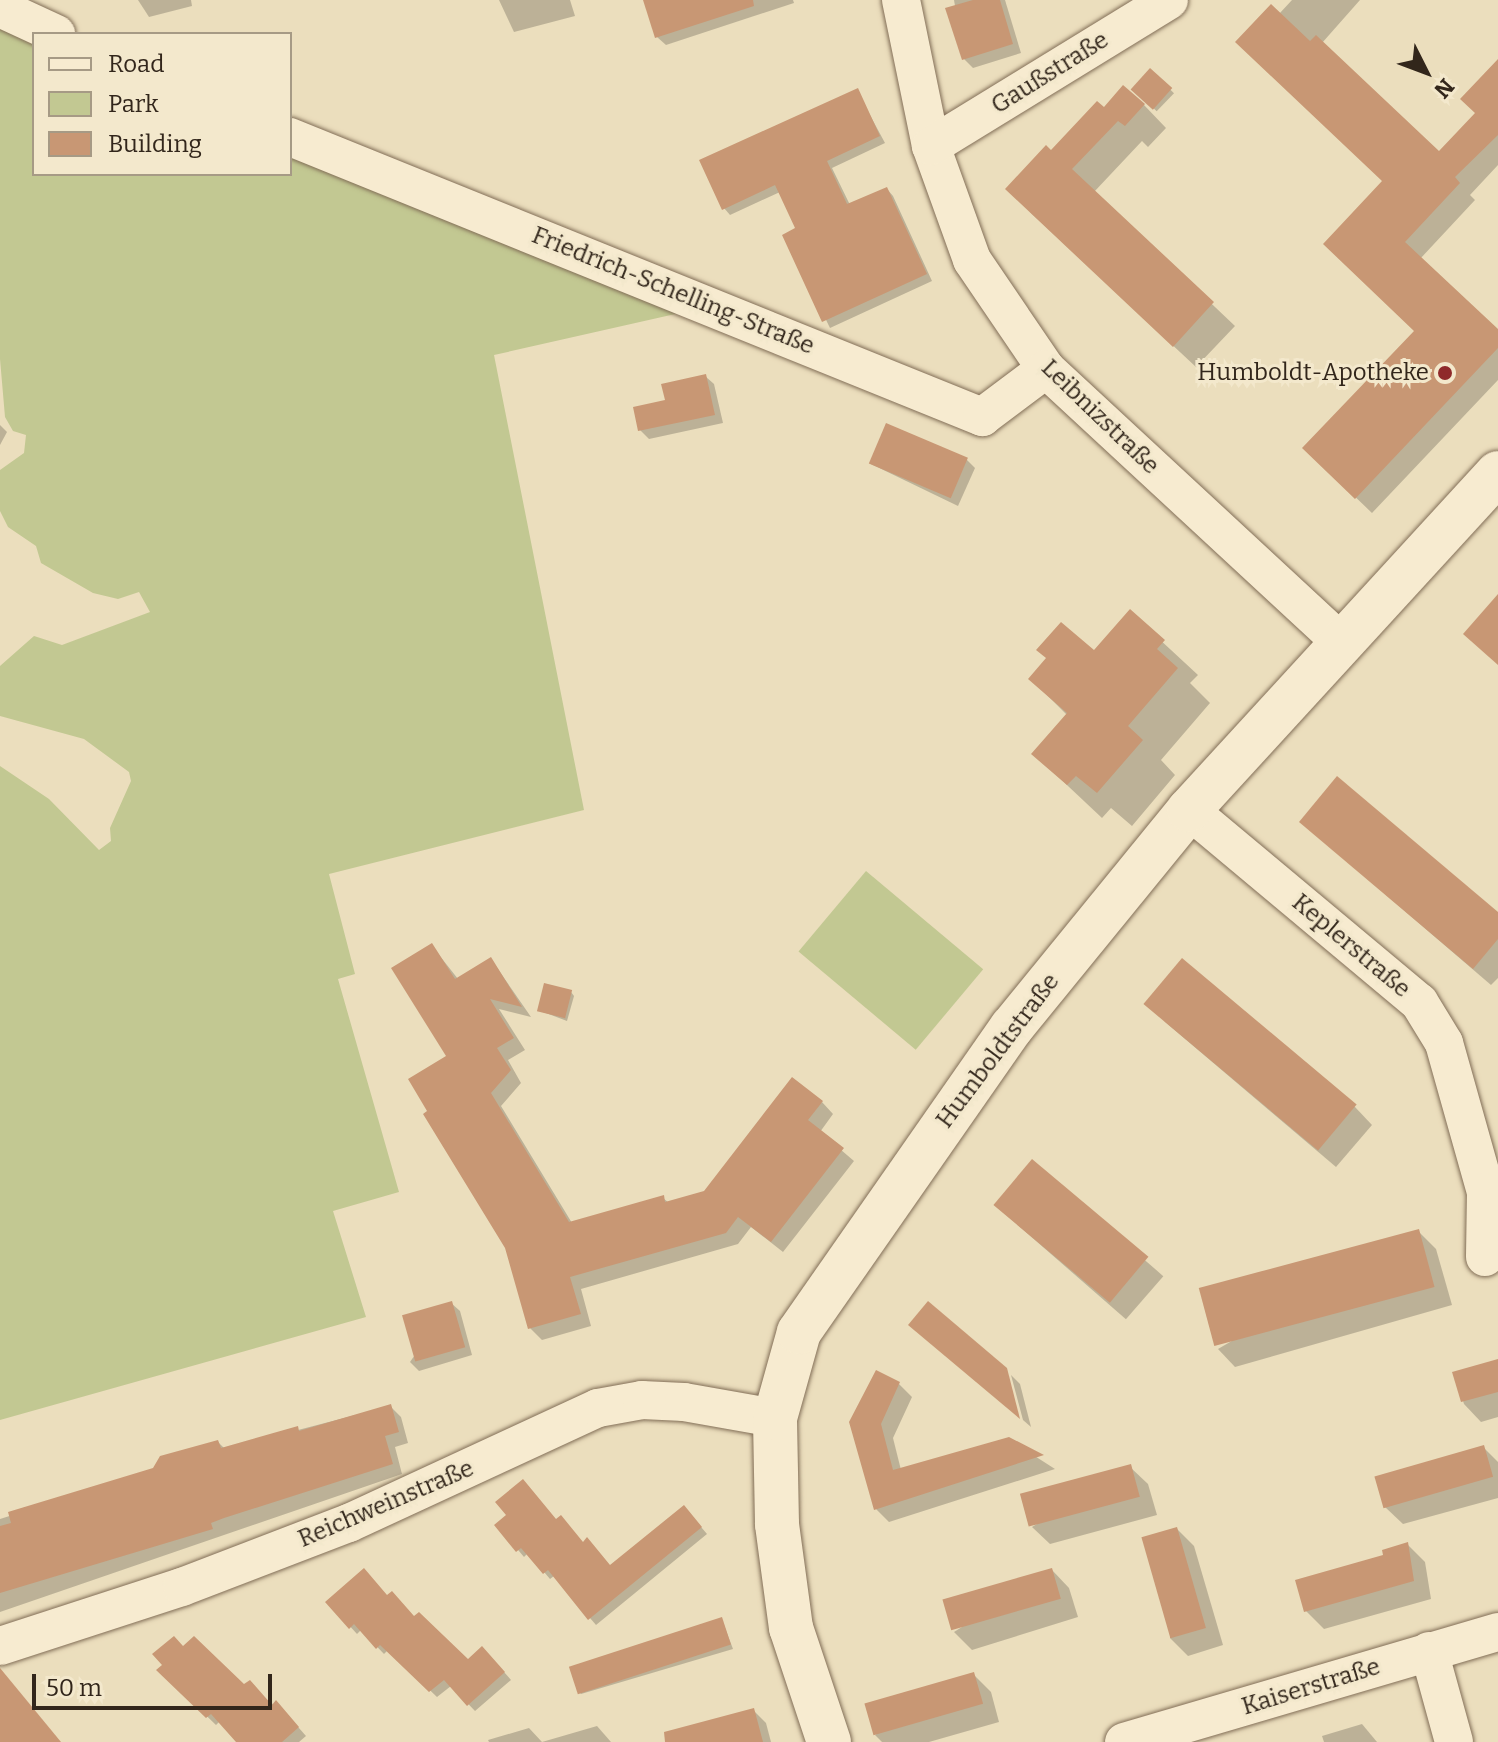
<!DOCTYPE html>
<html>
<head>
<meta charset="utf-8">
<style>
  body { margin:0 }
  #map { position:relative; width:1498px; height:1742px; overflow:hidden; background:#ebdebd; font-family:Bitter,serif }
  div>[style] { position:absolute }
  [style*='--x'] { left:calc(var(--x)*1px); top:calc(var(--y)*1px); width:calc(var(--w)*1px); rotate:calc(var(--a)*1deg) }
  .green>* { inset:0; background:#c2c892; transform-origin:0 0 }
  .shadow>* { inset:0; background:#0003; transform-origin:0 0 }
  .building>* { inset:0; background:#c89774; transform-origin:0 0 }
  .roads { filter:drop-shadow(0 0 2px #826e57) drop-shadow(0 0 2px #826e57) }
  .minor>* { height:38px; margin:-19px; padding:0 19px; transform-origin:19px; border-radius:19px; background:#f7ebd0 }
  .tertiary>* { height:44px; margin:-22px; padding:0 22px; transform-origin:22px; border-radius:22px; background:#f7ebd0 }
  .dots>* { width:22px; height:22px; translate:-50% -50%; box-sizing:border-box; border:4px solid #f3e8cc; border-radius:50% }
  span { translate:-50% -50%; white-space:nowrap; text-align:center; line-height:1.15; -webkit-text-stroke:6px #f3e8cc; paint-order:stroke }
  .street-label { font-size:24px; color:#32261b }
  .poi-label { font-size:24px; color:#32261b }
  .right { translate:-100% -50%; text-align:right }
  .legend { position:absolute; left:32px; top:32px; width:260px; height:144px; box-sizing:border-box; background:#f3e8cc; border:2px solid #a69a85; margin:0; padding:10px 14px; list-style:none; font-size:24px; color:#32261b }
  .legend li { display:flex; align-items:center; gap:16px; height:40px }
  .legend b { width:40px; border:2px solid #a69a85 }
  .north { position:absolute; left:1386px; top:32px; width:80px; height:80px; -webkit-text-stroke:6px #f3e8cc; paint-order:stroke; rotate:132deg; font-size:22px; font-weight:700; line-height:32px; text-align:center; color:#32261b }
  .north::after { content:''; display:block; margin:auto; width:28px; height:36px; background:#32261b; clip-path:polygon(50% 0,100% 100%,50% 72%,0 100%) }
  .scale { position:absolute; left:32px; top:1674px; width:240px; height:36px; box-sizing:border-box; border:4px solid #32261b; border-top:0; padding-left:10px; font-size:24px; line-height:28px; white-space:nowrap; color:#32261b; -webkit-text-stroke:6px #f3e8cc; paint-order:stroke }
</style>
</head>
<body>
<div id="map">
  <div class="green">
    <i style="clip-path:polygon(0 27px,34px 36px,34px 174px,290px 174px,290px 142px,693px 310px,494px 355px,584px 810px,329px 874px,355px 974px,338px 979px,399px 1192px,333px 1211px,366px 1317px,0 1420px,0 766px,49px 799px,99px 850px,111px 841px,110px 828px,131px 781px,129px 772px,84px 739px,0 716px,0 666px,34px 636px,62px 645px,150px 612px,139px 592px,118px 599px,93px 593px,41px 563px,36px 546px,8px 527px,0 511px,0 470px,24px 453px,26px 435px,13px 431px,5px 417px,0 359px)"></i>
    <i style="left:866px;top:871px;width:153px;height:105px;rotate:40deg"></i>
  </div>
  <div class="shadow">
    <i style="clip-path:polygon(138px 0,191px 0,192px 6px,149px 17px)"></i>
    <i style="clip-path:polygon(499px 0,570px 0,575px 16px,514px 32px)"></i>
    <i style="clip-path:polygon(645px 0,793px 0,794px 3px,666px 45px,657px 37px)"></i>
    <i style="clip-path:polygon(954px 0,1005px 0,1021px 53px,973px 68px,964px 59px)"></i>
    <i style="clip-path:polygon(1292px 0,1360px 0,1322px 43px,1439px 154px,1477px 113px,1498px 61px,1498px 165px,1470px 195px,1475px 200px,1420px 259px,1498px 332px,1498px 380px,1372px 513px,1321px 464px,1417px 331px,1384px 181px,1279px 14px)"></i>
    <i style="left:1151px;top:71px;width:32px;height:25px;rotate:44deg"></i>
    <i style="clip-path:polygon(857px 91px,885px 143px,832px 168px,850px 205px,887px 189px,893px 196px,932px 281px,830px 328px,785px 236px,798px 229px,780px 192px,730px 215px,724px 208px)"></i>
    <i style="clip-path:polygon(1144px 105px,1166px 128px,1148px 147px,1142px 141px,1094px 192px,1235px 326px,1196px 367px,1030px 212px,1051px 152px,1104px 110px)"></i>
    <i style="clip-path:polygon(705px 376px,714px 384px,723px 423px,649px 439px,640px 430px,667px 402px)"></i>
    <i style="clip-path:polygon(0 425px,7px 432px,0 445px)"></i>
    <i style="clip-path:polygon(966px 459px,975px 468px,958px 506px,871px 464px)"></i>
    <i style="clip-path:polygon(1130px 612px,1198px 675px,1190px 683px,1210px 703px,1161px 760px,1175px 775px,1132px 826px,1111px 808px,1102px 818px,1034px 754px,1067px 715px,1031px 679px,1094px 653px)"></i>
    <i style="clip-path:polygon(1301px 822px,1498px 915px,1498px 978px,1491px 985px)"></i>
    <i style="clip-path:polygon(432px 946px,458px 979px,491px 959px,531px 1017px,499px 1009px,525px 1050px,508px 1060px,521px 1083px,501px 1106px,572px 1223px,663px 1198px,669px 1203px,705px 1193px,822px 1102px,833px 1114px,820px 1132px,854px 1161px,783px 1252px,751px 1227px,738px 1244px,581px 1289px,591px 1326px,542px 1340px,530px 1328px,449px 1056px)"></i>
    <i style="clip-path:polygon(571px 992px,574px 996px,567px 1021px,538px 1010px)"></i>
    <i style="clip-path:polygon(1164px 1021px,1355px 1107px,1372px 1125px,1336px 1167px)"></i>
    <i style="left:1032px;top:1162px;width:174px;height:57px;rotate:41deg"></i>
    <i style="clip-path:polygon(1419px 1232px,1436px 1249px,1452px 1305px,1235px 1367px,1218px 1349px)"></i>
    <i style="clip-path:polygon(451px 1303px,460px 1311px,472px 1355px,419px 1371px,410px 1362px)"></i>
    <i style="clip-path:polygon(1498px 1361px,1498px 1417px,1481px 1422px,1464px 1404px,1455px 1374px)"></i>
    <i style="clip-path:polygon(1011px 1375px,1020px 1384px,1031px 1427px,1023px 1420px)"></i>
    <i style="clip-path:polygon(899px 1384px,912px 1397px,893px 1438px,901px 1470px,1008px 1439px,1055px 1469px,889px 1522px,876px 1509px,851px 1422px)"></i>
    <i style="clip-path:polygon(390px 1406px,401px 1417px,408px 1443px,395px 1447px,402px 1474px,0 1612px,0 1519px,155px 1470px,218px 1442px,225px 1449px)"></i>
    <i style="clip-path:polygon(1483px 1447px,1498px 1462px,1498px 1498px,1403px 1524px,1385px 1507px)"></i>
    <i style="clip-path:polygon(1130px 1467px,1148px 1484px,1157px 1515px,1050px 1544px,1032px 1527px)"></i>
    <i style="clip-path:polygon(690px 1514px,707px 1534px,596px 1625px,554px 1576px,550px 1579px,528px 1553px,524px 1557px,497px 1525px,557px 1521px,611px 1567px)"></i>
    <i style="clip-path:polygon(1177px 1529px,1194px 1546px,1223px 1645px,1188px 1656px,1170px 1638px)"></i>
    <i style="clip-path:polygon(1407px 1544px,1425px 1562px,1431px 1599px,1324px 1629px,1306px 1611px)"></i>
    <i style="clip-path:polygon(1052px 1570px,1069px 1588px,1078px 1617px,972px 1650px,954px 1632px)"></i>
    <i style="clip-path:polygon(388px 1597px,468px 1661px,489px 1655px,511px 1680px,475px 1711px,451px 1686px,437px 1697px,388px 1650px,384px 1654px,361px 1630px,357px 1634px,328px 1602px)"></i>
    <i style="clip-path:polygon(722px 1620px,733px 1649px,581px 1694px,578px 1690px)"></i>
    <i style="clip-path:polygon(184px 1648px,284px 1711px,306px 1736px,299px 1742px,243px 1742px,221px 1720px,216px 1725px,159px 1670px)"></i>
    <i style="clip-path:polygon(973px 1674px,991px 1692px,999px 1722px,929px 1742px,882px 1742px,875px 1735px)"></i>
    <i style="clip-path:polygon(754px 1711px,766px 1723px,771px 1742px,685px 1742px)"></i>
    <i style="clip-path:polygon(1362px 1724px,1377px 1742px,1324px 1742px,1322px 1736px)"></i>
    <i style="clip-path:polygon(597px 1726px,611px 1742px,489px 1742px,488px 1740px,529px 1728px,542px 1742px)"></i>
  </div>
  <div class="building">
    <i style="clip-path:polygon(643px 0,753px 0,754px 6px,655px 38px)"></i>
    <i style="clip-path:polygon(973px 0,1000px 0,1013px 44px,962px 60px,945px 8px)"></i>
    <i style="clip-path:polygon(1271px 4px,1310px 41px,1316px 35px,1439px 151px,1475px 113px,1460px 99px,1498px 59px,1498px 135px,1455px 177px,1460px 183px,1405px 242px,1498px 329px,1498px 348px,1355px 499px,1302px 448px,1414px 331px,1323px 244px,1382px 181px,1235px 42px)"></i>
    <i style="left:1150px;top:68px;width:30px;height:29px;rotate:42deg"></i>
    <i style="clip-path:polygon(1123px 85px,1145px 104px,1125px 126px,1118px 121px,1072px 169px,1214px 302px,1173px 347px,1005px 189px,1046px 145px,1051px 150px,1097px 101px,1104px 107px)"></i>
    <i style="clip-path:polygon(858px 88px,880px 136px,827px 161px,847px 204px,887px 187px,927px 274px,822px 322px,782px 235px,795px 228px,775px 185px,722px 210px,699px 160px)"></i>
    <i style="clip-path:polygon(706px 374px,715px 415px,638px 431px,633px 407px,665px 400px,661px 384px)"></i>
    <i style="left:886px;top:423px;width:89px;height:44px;rotate:23deg"></i>
    <i style="clip-path:polygon(1498px 594px,1498px 665px,1463px 634px)"></i>
    <i style="clip-path:polygon(1130px 609px,1165px 640px,1157px 649px,1178px 668px,1128px 726px,1143px 740px,1097px 793px,1076px 776px,1067px 785px,1031px 754px,1067px 713px,1028px 679px,1046px 658px,1036px 650px,1061px 622px,1094px 650px)"></i>
    <i style="clip-path:polygon(1337px 776px,1498px 912px,1498px 939px,1473px 969px,1299px 822px)"></i>
    <i style="clip-path:polygon(432px 943px,455px 979px,491px 957px,522px 1007px,490px 999px,514px 1038px,497px 1048px,511px 1070px,491px 1093px,569px 1222px,664px 1195px,665px 1202px,704px 1191px,792px 1077px,823px 1101px,808px 1120px,844px 1148px,771px 1242px,738px 1217px,726px 1233px,570px 1277px,581px 1314px,528px 1329px,505px 1248px,423px 1114px,427px 1111px,408px 1079px,446px 1056px,391px 968px)"></i>
    <i style="left:1182px;top:958px;width:228px;height:60px;rotate:40deg"></i>
    <i style="left:544px;top:983px;width:29px;height:29px;rotate:14deg"></i>
    <i style="left:1032px;top:1159px;width:152px;height:60px;rotate:40deg"></i>
    <i style="left:1419px;top:1229px;width:60px;height:228px;rotate:75deg"></i>
    <i style="left:452px;top:1301px;width:48px;height:52px;rotate:74deg"></i>
    <i style="clip-path:polygon(928px 1301px,1007px 1368px,1020px 1419px,908px 1325px)"></i>
    <i style="clip-path:polygon(1498px 1359px,1498px 1392px,1461px 1402px,1452px 1372px)"></i>
    <i style="clip-path:polygon(876px 1370px,900px 1382px,881px 1424px,893px 1470px,1009px 1437px,1044px 1455px,874px 1510px,849px 1422px)"></i>
    <i style="clip-path:polygon(391px 1404px,399px 1432px,385px 1436px,393px 1464px,224px 1518px,211px 1523px,213px 1529px,0 1593px,0 1526px,11px 1523px,8px 1512px,153px 1468px,160px 1456px,218px 1440px,221px 1448px,298px 1426px,299px 1431px)"></i>
    <i style="left:1484px;top:1445px;width:33px;height:114px;rotate:74deg"></i>
    <i style="left:1131px;top:1464px;width:34px;height:115px;rotate:75deg"></i>
    <i style="clip-path:polygon(523px 1479px,556px 1519px,561px 1515px,583px 1542px,587px 1537px,610px 1565px,684px 1505px,702px 1527px,588px 1620px,548px 1570px,543px 1574px,521px 1548px,516px 1552px,494px 1525px,506px 1515px,495px 1502px)"></i>
    <i style="left:1177px;top:1527px;width:105px;height:37px;rotate:74deg"></i>
    <i style="clip-path:polygon(1408px 1542px,1414px 1581px,1304px 1612px,1295px 1580px,1383px 1555px,1382px 1550px)"></i>
    <i style="clip-path:polygon(364px 1568px,387px 1595px,392px 1591px,414px 1616px,419px 1612px,468px 1659px,482px 1646px,505px 1672px,467px 1706px,444px 1680px,429px 1692px,380px 1645px,376px 1649px,354px 1624px,349px 1629px,325px 1602px)"></i>
    <i style="left:1052px;top:1568px;width:32px;height:114px;rotate:74deg"></i>
    <i style="left:722px;top:1617px;width:29px;height:161px;rotate:72deg"></i>
    <i style="clip-path:polygon(174px 1636px,183px 1646px,194px 1636px,244px 1684px,250px 1680px,272px 1705px,276px 1700px,299px 1727px,282px 1742px,236px 1742px,211px 1714px,206px 1718px,156px 1670px,162px 1665px,152px 1654px)"></i>
    <i style="clip-path:polygon(0 1668px,61px 1742px,0 1742px)"></i>
    <i style="left:974px;top:1672px;width:33px;height:114px;rotate:74deg"></i>
    <i style="clip-path:polygon(754px 1708px,763px 1742px,665px 1742px,664px 1732px)"></i>
  </div>
  <div class="roads">
    <div class="minor">
      <i style="--x:901;--y:0;--w:149;--a:78.4"></i>
      <i style="--x:931;--y:146;--w:121;--a:70.2"></i>
      <i style="--x:972;--y:260;--w:132;--a:55.8"></i>
      <i style="--x:1046;--y:369;--w:402;--a:42.8"></i>
      <i style="--x:0;--y:8;--w:62;--a:24.9"></i>
      <i style="--x:290;--y:137;--w:747;--a:22.03"></i>
      <i style="--x:982;--y:417;--w:80;--a:-36.9"></i>
      <i style="--x:931;--y:146;--w:279;--a:-31.5"></i>
      <i style="--x:1189;--y:810;--w:300;--a:39.9"></i>
      <i style="--x:1419;--y:1002;--w:48;--a:58.6"></i>
      <i style="--x:1444;--y:1043;--w:155;--a:74.3"></i>
      <i style="--x:1486;--y:1192;--w:65;--a:90.9"></i>
      <i style="--x:0;--y:1646;--w:191;--a:-18"></i>
      <i style="--x:182;--y:1587;--w:179;--a:-21"></i>
      <i style="--x:349;--y:1523;--w:274;--a:-24.8"></i>
      <i style="--x:598;--y:1408;--w:45;--a:-10.3"></i>
      <i style="--x:642;--y:1400;--w:42;--a:2.7"></i>
      <i style="--x:684;--y:1402;--w:92;--a:10"></i>
      <i style="--x:1429;--y:1651;--w:94;--a:74.6"></i>
      <i style="--x:1124;--y:1742;--w:390;--a:-16.4"></i>
    </div>
    <div class="tertiary">
      <i style="--x:829;--y:1742;--w:120;--a:-108.4"></i>
      <i style="--x:791;--y:1628;--w:105;--a:-97.7"></i>
      <i style="--x:777;--y:1524;--w:106;--a:-91.1"></i>
      <i style="--x:775;--y:1418;--w:89;--a:-74.4"></i>
      <i style="--x:799;--y:1332;--w:372;--a:-55.1"></i>
      <i style="--x:1012;--y:1027;--w:280;--a:-50.8"></i>
      <i style="--x:1189;--y:810;--w:457;--a:-47.5"></i>
    </div>
  </div>
  <div class="dots">
    <i style="left:1445px;top:373px;background:#8f2a2b"></i>
  </div>
  <div class="street-label">
    <span style="left:1050px;top:73px;rotate:-32deg">Gaußstraße</span>
    <span style="left:673px;top:291px;rotate:22deg">Friedrich-Schelling-Straße</span>
    <span style="left:1100px;top:417px;rotate:44deg">Leibnizstraße</span>
    <span style="left:1351px;top:946px;rotate:40deg">Keplerstraße</span>
    <span style="left:998px;top:1051px;rotate:-53deg">Humboldtstraße</span>
    <span style="left:386px;top:1504px;rotate:-23deg">Reichweinstraße</span>
    <span style="left:1311px;top:1687px;rotate:-17deg">Kaiserstraße</span>
  </div>
  <div class="poi-label">
    <span class="right" style="left:1429px;top:373px">Humboldt-Apotheke</span>
  </div>
  <ul class="legend">
  <li><b style="height:10px;background:#f7ebd0"></b>Road</li>
  <li><b style="height:22px;background:#c2c892"></b>Park</li>
  <li><b style="height:22px;background:#c89774"></b>Building</li>
  </ul>
  <div class="north">N</div>
  <div class="scale">50 m</div>
</div>
</body>
</html>
